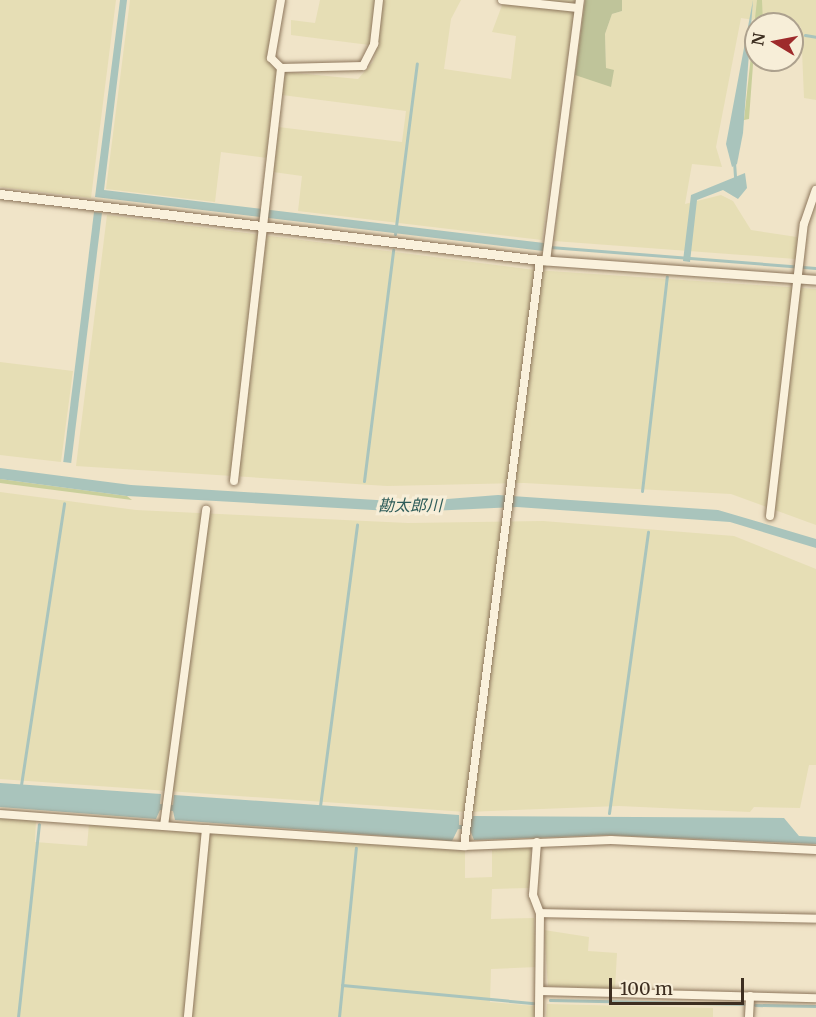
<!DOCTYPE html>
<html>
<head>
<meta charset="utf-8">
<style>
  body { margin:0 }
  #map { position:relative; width:816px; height:1017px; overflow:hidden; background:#f0e4c8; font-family:Merriweather,"Noto Sans JP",serif }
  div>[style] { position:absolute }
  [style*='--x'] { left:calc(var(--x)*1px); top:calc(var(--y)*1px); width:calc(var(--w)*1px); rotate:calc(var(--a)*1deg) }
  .farmland>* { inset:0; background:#e6deb5 }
  .green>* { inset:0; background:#c9cf9b }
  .cemetery>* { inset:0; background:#bfc49a }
  .water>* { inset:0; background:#a9c4bc; transform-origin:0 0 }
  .stream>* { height:3px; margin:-1.5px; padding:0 1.5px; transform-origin:1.5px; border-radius:1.5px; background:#a9c4bc }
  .roads { filter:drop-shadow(0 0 2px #8d765c) drop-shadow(0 0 2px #8d765c) }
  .minor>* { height:8px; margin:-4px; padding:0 4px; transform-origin:4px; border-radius:4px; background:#faf1dc }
  .tertiary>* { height:9px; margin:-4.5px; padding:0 4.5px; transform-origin:4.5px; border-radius:4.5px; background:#faf1dc }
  span { translate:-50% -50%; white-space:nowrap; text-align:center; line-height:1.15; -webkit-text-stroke:6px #f7eed8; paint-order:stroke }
  .water-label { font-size:16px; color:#2f5d5a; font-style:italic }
  .north { position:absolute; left:744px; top:12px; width:60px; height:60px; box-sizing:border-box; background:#f7eed8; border:2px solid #ada18e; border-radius:50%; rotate:280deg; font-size:16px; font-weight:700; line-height:24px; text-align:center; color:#3d2e20 }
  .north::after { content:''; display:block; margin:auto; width:21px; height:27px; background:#9e2a2b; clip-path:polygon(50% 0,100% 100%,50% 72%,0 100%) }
  .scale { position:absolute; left:609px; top:978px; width:135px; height:27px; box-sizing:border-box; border:3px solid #3d2e20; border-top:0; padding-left:8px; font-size:18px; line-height:21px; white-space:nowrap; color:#3d2e20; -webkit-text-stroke:4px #f7eed8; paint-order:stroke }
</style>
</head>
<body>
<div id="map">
  <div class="farmland">
    <i style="clip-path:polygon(0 0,116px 0,91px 198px,0 187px)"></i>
    <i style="clip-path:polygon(130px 0,276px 0,267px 59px,277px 70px,267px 158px,221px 152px,215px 202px,106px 189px)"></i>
    <i style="clip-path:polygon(320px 0,461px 0,451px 19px,444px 69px,511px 79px,516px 36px,492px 32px,504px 0,576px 0,542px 240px,298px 211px,302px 176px,273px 172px,278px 127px,402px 142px,406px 111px,282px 95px,285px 72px,358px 79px,373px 62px,377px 46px,291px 35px,291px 20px,315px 23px)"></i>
    <i style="clip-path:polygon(622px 0,816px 0,816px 100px,804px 98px,801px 27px,741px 18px,716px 147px,722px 167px,692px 164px,685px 204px,721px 195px,733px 201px,751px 230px,797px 237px,796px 259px,554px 241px,575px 75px,598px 79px,606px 68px,605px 34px,612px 14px,622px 11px)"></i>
    <i style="clip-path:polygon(107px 215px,535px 270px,816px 289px,816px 525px,731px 494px,524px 483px,387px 486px,76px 466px)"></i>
    <i style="clip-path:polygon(0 362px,73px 371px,61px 462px,0 455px)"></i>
    <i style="clip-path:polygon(0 492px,136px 510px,408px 523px,543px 521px,734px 536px,816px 569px,816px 765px,809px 765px,800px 808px,754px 807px,750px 812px,619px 806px,466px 812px,0 779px)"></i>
    <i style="clip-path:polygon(0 818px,36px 820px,35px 842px,87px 846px,89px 824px,465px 851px,465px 878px,492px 877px,492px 850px,531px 847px,529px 888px,492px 889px,491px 919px,534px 918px,537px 967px,491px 969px,490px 1002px,536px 1006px,535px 1017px,0 1017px)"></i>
    <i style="clip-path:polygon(544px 930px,589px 937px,588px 951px,617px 953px,615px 989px,548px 986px)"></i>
    <i style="clip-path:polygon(547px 1004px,713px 1008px,713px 1017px,546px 1017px)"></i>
  </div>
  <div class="green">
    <i style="clip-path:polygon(757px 0,762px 0,763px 24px,756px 24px,749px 119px,744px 120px)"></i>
    <i style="clip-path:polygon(0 479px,127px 496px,132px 500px,0 483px)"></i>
  </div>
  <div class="cemetery">
    <i style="clip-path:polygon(585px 0,622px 0,622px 11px,612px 14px,605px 34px,606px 68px,614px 70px,611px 87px,575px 75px)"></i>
  </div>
  <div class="water">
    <i style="clip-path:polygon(120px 0,127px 0,104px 190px,544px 243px,543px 251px,95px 197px)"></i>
    <i style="clip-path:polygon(753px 0,743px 133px,737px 164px,732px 167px,726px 144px)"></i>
    <i style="clip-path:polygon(745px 173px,747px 188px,738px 199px,723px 190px,697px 200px,690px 262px,683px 261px,691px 195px)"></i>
    <i style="left:94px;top:212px;width:8px;height:252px;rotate:7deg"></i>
    <i style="clip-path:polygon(0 468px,131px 485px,409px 502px,498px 495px,718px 510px,816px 539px,816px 548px,730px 522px,517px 507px,408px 512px,127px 496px,0 479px)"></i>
    <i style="clip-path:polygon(0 783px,161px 794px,160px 804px,173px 805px,174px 795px,459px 815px,459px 825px,470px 825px,473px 816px,784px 818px,799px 836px,816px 837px,816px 844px,607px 835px,474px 840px,470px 830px,458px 829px,452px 841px,175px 820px,173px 811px,160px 810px,156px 819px,0 807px)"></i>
  </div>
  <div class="stream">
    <i style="--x:755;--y:23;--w:5;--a:11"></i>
    <i style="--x:792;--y:32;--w:2;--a:0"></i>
    <i style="--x:805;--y:35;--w:11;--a:10"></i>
    <i style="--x:734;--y:162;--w:15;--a:86"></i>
    <i style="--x:395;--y:234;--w:172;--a:-82.7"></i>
    <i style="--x:550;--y:247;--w:267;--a:4.5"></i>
    <i style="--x:364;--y:481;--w:233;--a:-82.8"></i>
    <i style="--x:642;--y:491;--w:216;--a:-83.4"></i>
    <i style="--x:21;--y:785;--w:285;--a:-81.3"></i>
    <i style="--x:320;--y:806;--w:284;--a:-82.5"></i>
    <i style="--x:609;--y:813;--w:284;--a:-82.1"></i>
    <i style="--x:342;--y:985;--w:193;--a:5.4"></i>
    <i style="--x:550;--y:1000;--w:194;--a:1.2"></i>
    <i style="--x:755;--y:1005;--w:61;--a:0.9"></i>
    <i style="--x:18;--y:1017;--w:194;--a:-83.8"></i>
    <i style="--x:339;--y:1017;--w:170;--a:-84.3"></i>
  </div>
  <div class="roads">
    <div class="minor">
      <i style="--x:281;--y:0;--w:59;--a:99.8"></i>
      <i style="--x:271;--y:58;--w:14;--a:45"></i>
      <i style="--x:502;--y:0;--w:76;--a:6"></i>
      <i style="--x:281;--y:68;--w:82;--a:-1.4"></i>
      <i style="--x:363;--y:66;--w:25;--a:-63"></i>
      <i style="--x:374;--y:44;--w:44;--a:-83.5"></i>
      <i style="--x:540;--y:260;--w:591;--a:97.39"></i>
      <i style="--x:464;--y:846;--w:147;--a:-2.3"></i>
      <i style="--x:611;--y:840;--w:205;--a:2.8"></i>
      <i style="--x:546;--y:261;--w:263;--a:-82.6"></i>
      <i style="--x:234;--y:481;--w:416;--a:-83.5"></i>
      <i style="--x:770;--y:516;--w:294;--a:-83.4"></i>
      <i style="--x:804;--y:224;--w:36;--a:-71"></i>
      <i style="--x:0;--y:814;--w:207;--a:4.2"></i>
      <i style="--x:206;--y:829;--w:189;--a:95.5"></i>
      <i style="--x:164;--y:826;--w:319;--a:-82.4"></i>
      <i style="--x:206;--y:829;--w:259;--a:3.8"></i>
      <i style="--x:537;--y:842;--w:53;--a:94.3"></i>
      <i style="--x:533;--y:895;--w:19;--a:69"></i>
      <i style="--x:540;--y:913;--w:104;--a:90.6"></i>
      <i style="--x:540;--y:913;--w:276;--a:1.2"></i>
      <i style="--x:540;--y:991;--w:276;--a:1.5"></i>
      <i style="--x:749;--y:1017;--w:21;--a:-87"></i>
    </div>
    <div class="tertiary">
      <i style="--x:0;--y:194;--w:544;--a:6.97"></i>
      <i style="--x:540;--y:260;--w:277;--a:4.1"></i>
    </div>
  </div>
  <div class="water-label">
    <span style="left:410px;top:505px">勘太郎川</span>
  </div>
  <div class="north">N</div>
  <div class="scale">100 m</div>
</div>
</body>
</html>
